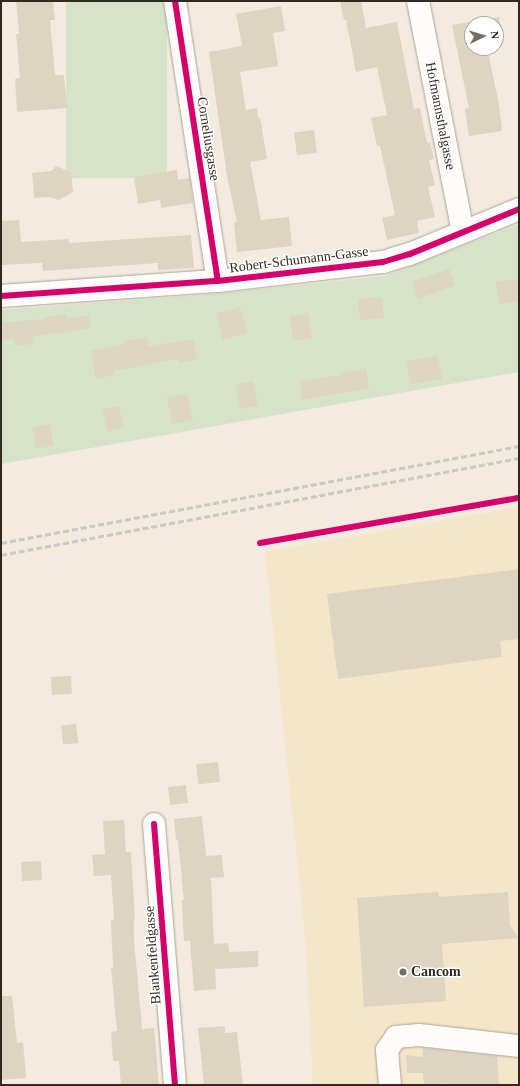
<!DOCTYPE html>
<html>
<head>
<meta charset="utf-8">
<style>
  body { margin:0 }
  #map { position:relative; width:520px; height:1086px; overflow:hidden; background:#f3ebdd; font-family:"Times New Roman",serif }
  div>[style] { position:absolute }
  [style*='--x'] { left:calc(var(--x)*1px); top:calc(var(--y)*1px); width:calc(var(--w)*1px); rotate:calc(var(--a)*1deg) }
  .built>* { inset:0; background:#f5e6c9 }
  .green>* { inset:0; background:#d6e3c9; transform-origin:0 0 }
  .building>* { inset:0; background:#ddd4c2; transform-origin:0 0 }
  .roads { filter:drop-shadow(0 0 1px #aba498) drop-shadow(0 0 1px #aba498) }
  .minor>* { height:22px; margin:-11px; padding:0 11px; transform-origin:11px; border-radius:11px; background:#fdfcfa }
  .rail>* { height:3px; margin-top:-1.5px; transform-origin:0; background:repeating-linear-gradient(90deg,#cccac6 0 6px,transparent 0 9px) }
  .cycleway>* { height:6px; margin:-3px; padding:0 3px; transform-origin:3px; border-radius:3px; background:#d6006c }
  .dots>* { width:11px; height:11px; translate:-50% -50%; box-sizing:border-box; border:2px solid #fff; border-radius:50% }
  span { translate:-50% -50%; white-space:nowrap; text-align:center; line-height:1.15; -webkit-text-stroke:3px #fff; paint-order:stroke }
  .street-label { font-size:14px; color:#312a1d }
  .poi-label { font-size:14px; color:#312a1d; font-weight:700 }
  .left { translate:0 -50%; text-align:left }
  .frame { position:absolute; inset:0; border:2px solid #312a1d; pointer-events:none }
  .north { position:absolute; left:464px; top:16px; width:40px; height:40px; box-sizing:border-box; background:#fff; border:1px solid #adaaa5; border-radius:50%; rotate:85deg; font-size:11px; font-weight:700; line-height:16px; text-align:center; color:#312a1d }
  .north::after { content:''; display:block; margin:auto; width:14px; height:18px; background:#756e60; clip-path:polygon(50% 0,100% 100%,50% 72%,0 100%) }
</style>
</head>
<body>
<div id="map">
  <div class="built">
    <i style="clip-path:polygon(519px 507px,519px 1085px,313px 1085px,305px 935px,265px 552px)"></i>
  </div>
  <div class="green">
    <i style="left:66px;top:1px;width:101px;height:177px"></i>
    <i style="clip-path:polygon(519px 224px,519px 372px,1px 464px,1px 310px,214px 294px,384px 276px)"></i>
  </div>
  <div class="building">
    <i style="clip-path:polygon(16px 1px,53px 1px,55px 20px,50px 20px,55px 75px,64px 75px,67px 108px,17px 112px,15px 79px,20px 78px,16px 34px,19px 34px)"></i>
    <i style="clip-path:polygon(340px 1px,361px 1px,366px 28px,397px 22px,414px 109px,420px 108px,427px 143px,430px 142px,434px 159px,429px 160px,435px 185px,428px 187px,435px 217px,417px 221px,419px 233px,387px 240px,382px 218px,395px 215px,380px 146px,377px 146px,371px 118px,387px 115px,377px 67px,356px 72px,346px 20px,344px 20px)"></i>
    <i style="clip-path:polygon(281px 6px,285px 31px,273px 33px,278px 66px,240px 72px,246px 110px,257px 108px,258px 118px,260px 117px,267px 159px,250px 162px,261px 220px,289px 217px,292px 246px,237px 252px,234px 223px,237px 222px,227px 176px,209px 52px,242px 46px,236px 14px)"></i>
    <i style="clip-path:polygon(499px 17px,504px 40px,496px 42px,496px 24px,472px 24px,472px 48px,487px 48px,499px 104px,502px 131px,469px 136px,465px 109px,469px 108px,452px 25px)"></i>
    <i style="left:314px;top:130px;width:23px;height:20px;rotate:83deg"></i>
    <i style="clip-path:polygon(56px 166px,71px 172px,73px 192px,59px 200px,48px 197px,34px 198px,32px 173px,51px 171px)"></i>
    <i style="clip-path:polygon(177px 170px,178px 180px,190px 178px,193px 203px,161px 208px,160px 200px,138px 204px,134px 177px)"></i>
    <i style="clip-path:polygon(19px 220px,21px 242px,69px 239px,69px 243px,191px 235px,194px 268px,158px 270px,158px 263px,43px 271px,42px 263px,1px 265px,1px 221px)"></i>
    <i style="left:449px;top:269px;width:18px;height:39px;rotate:71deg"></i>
    <i style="clip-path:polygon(519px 279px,519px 301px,499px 304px,496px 282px)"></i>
    <i style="left:382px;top:297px;width:21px;height:24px;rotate:85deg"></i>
    <i style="left:240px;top:307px;width:27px;height:25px;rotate:75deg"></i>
    <i style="left:308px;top:313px;width:25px;height:19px;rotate:81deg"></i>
    <i style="clip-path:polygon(66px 314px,66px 318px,89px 316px,90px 328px,32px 337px,33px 344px,15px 346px,14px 339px,1px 340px,1px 323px,44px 319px,44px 317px)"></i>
    <i style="clip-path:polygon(147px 337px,148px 346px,194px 339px,197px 360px,179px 363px,178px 359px,114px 371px,115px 375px,96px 379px,91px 351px,125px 344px,125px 341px)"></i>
    <i style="left:438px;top:356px;width:23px;height:32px;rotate:80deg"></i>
    <i style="clip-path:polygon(366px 368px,369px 388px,302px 400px,300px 382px,340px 375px,340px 373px)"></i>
    <i style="left:253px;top:381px;width:25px;height:18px;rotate:78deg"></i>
    <i style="left:187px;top:393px;width:27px;height:21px;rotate:77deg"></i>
    <i style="left:119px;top:406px;width:22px;height:17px;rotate:77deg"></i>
    <i style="left:50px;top:424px;width:22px;height:18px;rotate:80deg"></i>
    <i style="clip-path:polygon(519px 569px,519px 639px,500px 641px,502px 657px,338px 679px,327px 594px)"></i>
    <i style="left:71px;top:676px;width:18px;height:20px;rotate:87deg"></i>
    <i style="left:76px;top:724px;width:19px;height:15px;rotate:84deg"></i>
    <i style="left:218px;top:762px;width:20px;height:22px;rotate:84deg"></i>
    <i style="left:186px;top:785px;width:18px;height:18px;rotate:84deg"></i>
    <i style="clip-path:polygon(202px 816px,206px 856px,222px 855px,224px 877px,211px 878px,214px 944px,228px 943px,229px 952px,258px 951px,258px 967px,215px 969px,216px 989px,194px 991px,190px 941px,184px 941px,182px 900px,184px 900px,178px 840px,176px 840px,174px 819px)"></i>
    <i style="clip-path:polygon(124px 820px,126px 852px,131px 852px,135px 919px,134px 919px,134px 939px,142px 1029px,154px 1028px,159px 1085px,121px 1085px,119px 1061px,113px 1061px,111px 1032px,117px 1031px,111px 968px,113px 968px,111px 921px,114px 920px,111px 875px,94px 876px,92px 855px,105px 854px,103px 821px)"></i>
    <i style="left:41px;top:861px;width:19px;height:20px;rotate:87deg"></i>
    <i style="clip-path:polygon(438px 892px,439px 897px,508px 892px,510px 925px,518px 938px,442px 944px,446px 1001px,364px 1007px,357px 898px)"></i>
    <i style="clip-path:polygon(1px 996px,12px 996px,17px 1043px,23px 1042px,26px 1078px,1px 1080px)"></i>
    <i style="clip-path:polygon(225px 1026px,225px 1033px,237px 1032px,243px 1085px,204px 1085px,198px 1028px)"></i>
    <i style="clip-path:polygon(423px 1048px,497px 1056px,499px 1085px,449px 1085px,449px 1083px,424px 1085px,423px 1073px,407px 1073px,406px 1055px,423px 1057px)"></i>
  </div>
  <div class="roads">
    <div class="minor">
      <i style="--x:175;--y:1;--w:283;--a:81.3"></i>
      <i style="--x:418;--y:1;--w:235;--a:79"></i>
      <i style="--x:1;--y:296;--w:218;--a:-4"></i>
      <i style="--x:218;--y:281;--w:166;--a:-6.6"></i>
      <i style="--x:383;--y:262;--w:28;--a:-17"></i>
      <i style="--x:410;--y:254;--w:118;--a:-22.4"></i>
      <i style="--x:154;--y:824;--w:262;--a:85.4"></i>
      <i style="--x:390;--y:1085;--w:35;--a:-95"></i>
      <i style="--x:387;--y:1050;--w:16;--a:-55"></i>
      <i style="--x:396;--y:1037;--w:23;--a:-5"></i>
      <i style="--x:419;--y:1035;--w:101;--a:6.3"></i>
    </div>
  </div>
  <div class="rail">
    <i style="--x:1;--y:543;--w:527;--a:-10.61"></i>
    <i style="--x:1;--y:555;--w:527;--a:-10.61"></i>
  </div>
  <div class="cycleway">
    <i style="--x:175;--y:1;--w:283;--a:81.3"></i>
    <i style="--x:1;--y:296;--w:218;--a:-4"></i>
    <i style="--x:218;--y:281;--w:166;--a:-6.6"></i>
    <i style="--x:383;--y:262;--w:28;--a:-17"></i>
    <i style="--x:410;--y:254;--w:118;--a:-22.4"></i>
    <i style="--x:260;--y:543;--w:263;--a:-9.9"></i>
    <i style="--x:154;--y:824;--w:262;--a:85.4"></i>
  </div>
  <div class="dots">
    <i style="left:403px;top:972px;background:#756e60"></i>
  </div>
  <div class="street-label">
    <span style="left:440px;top:116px;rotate:79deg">Hofmannsthalgasse</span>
    <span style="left:208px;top:139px;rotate:81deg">Corneliusgasse</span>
    <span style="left:299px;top:260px;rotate:-7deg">Robert-Schumann-Gasse</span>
    <span style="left:153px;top:955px;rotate:-94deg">Blankenfeldgasse</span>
  </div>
  <div class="poi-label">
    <span class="left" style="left:411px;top:972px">Cancom</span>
  </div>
  <div class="frame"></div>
  <div class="north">N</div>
</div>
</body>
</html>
